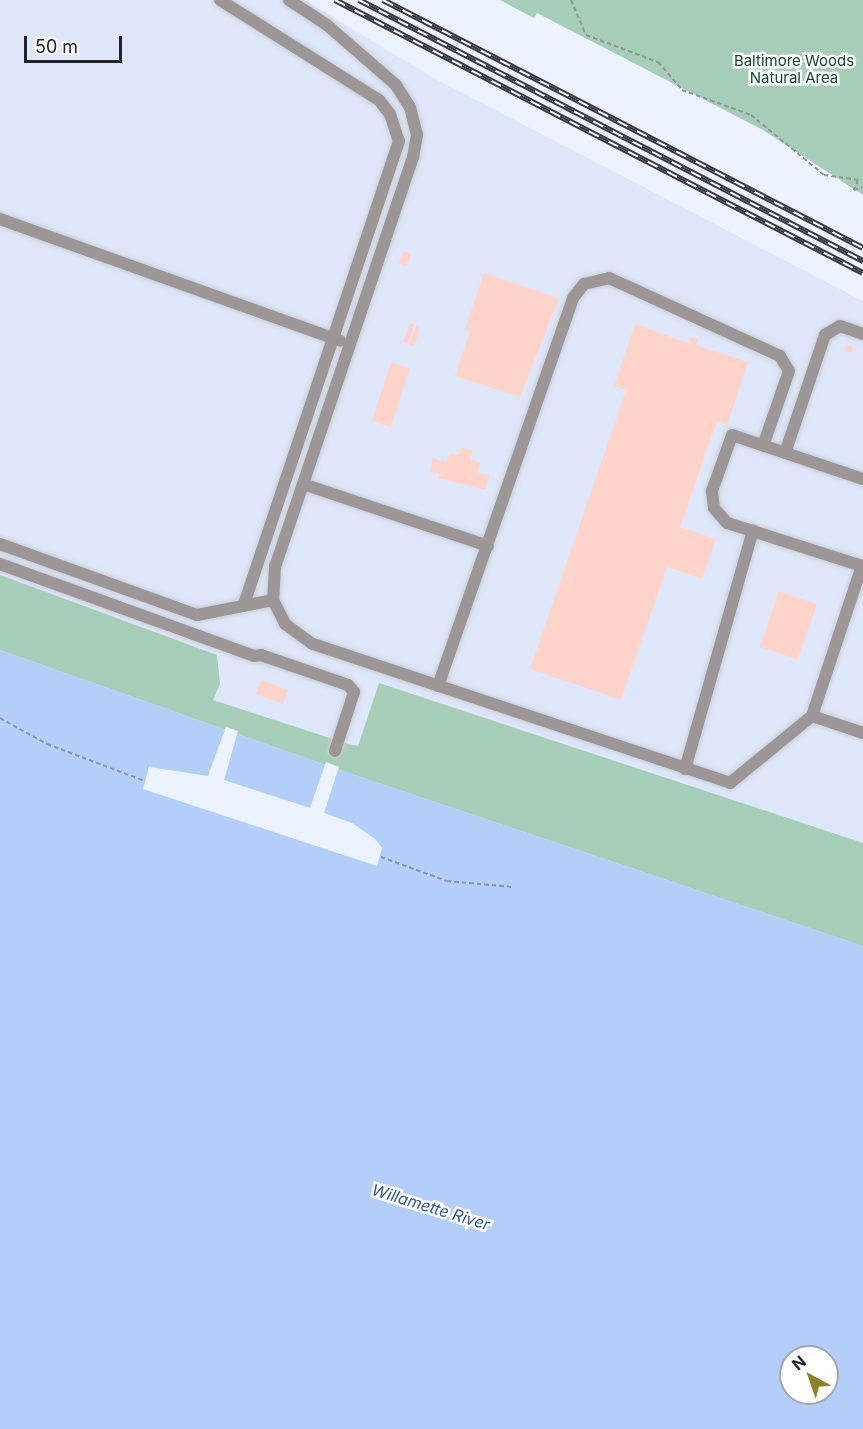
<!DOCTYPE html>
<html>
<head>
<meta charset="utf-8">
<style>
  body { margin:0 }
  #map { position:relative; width:863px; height:1429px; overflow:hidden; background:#edf3fe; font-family:Inter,sans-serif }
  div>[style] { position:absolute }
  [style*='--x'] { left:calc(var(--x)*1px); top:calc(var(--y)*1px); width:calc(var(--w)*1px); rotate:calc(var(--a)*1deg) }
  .built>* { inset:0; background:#dee7f9 }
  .green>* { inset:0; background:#a6cdb7 }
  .water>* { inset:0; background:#b3cef8 }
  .pier>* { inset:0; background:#edf3fe }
  .building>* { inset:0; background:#fed4ca; transform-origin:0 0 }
  .path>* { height:2px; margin-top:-1px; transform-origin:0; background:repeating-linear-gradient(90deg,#8f939b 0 4.5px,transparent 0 7.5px) }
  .roads { filter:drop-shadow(0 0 2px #c8ced7) drop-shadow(0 0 2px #c8ced7) }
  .minor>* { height:12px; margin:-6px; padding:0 6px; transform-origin:6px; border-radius:6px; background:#9d9697 }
  .rail>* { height:6px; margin-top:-3px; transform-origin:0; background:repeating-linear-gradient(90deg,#fff 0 11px,#373a3f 0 22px); box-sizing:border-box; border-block:2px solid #373a3f }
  span { translate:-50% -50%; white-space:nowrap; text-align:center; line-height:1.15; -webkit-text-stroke:5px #fff; paint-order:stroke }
  .park-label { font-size:15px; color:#12452e }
  .water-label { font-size:16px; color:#2c5493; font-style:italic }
  .north { position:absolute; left:779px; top:1345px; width:60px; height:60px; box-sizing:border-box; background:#fff; border:2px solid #a6a7a9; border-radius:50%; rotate:320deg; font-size:16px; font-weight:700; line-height:24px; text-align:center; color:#202327 }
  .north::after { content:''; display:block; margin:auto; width:21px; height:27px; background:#8d822a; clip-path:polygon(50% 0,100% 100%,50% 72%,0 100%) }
  .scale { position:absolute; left:24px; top:36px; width:98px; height:27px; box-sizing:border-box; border:3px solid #202327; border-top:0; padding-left:8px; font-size:18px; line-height:21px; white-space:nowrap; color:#202327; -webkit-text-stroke:4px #fff; paint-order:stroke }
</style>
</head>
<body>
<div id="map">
  <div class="built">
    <i style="clip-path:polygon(0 0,304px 0,434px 78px,863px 301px,863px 946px,337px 769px,0 650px)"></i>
  </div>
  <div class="green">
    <i style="clip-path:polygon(500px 0,863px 0,863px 195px,763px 130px,537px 13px,534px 18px)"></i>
    <i style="clip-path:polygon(0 575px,217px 655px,220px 684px,213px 700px,348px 744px,358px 746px,379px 683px,863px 843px,863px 946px,337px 769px,0 650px)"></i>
  </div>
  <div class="water">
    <i style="clip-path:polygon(evenodd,0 650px,337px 769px,863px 946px,863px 1429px,0 1429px,0 650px,791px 1357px,827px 1357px,827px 1393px,791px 1393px,791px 1357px)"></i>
  </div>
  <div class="pier">
    <i style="clip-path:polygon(226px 727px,238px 731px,224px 780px,310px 808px,326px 762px,339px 767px,324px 813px,352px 823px,375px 839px,382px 848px,377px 866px,143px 789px,149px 767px,208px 776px)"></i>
  </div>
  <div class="building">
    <i style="left:403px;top:251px;width:9px;height:13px;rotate:21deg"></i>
    <i style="clip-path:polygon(484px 273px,559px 298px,520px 397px,455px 376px,470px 331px,465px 329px)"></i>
    <i style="clip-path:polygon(410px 323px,414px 324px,408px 344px,403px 342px)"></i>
    <i style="clip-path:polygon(635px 324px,688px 343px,690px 337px,698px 339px,696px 345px,748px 362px,727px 425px,717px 421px,680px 527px,716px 539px,702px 579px,667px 567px,621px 700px,530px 669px,626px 390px,614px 386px)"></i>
    <i style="clip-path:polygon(416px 325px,420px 327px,414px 346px,409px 345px)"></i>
    <i style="clip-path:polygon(846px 344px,853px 347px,851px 353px,844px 351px)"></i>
    <i style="left:391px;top:362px;width:20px;height:62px;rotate:18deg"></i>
    <i style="clip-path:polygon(461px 447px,473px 451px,470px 459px,480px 462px,477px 472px,490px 476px,485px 490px,438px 478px,439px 474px,429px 471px,433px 458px,446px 462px,450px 453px,459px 455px)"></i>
    <i style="left:779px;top:591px;width:40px;height:59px;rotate:19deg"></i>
    <i style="left:261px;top:680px;width:29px;height:15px;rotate:20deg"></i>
  </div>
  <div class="path">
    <i style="--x:571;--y:0;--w:38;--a:67"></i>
    <i style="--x:586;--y:35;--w:77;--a:20.6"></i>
    <i style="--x:658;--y:62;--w:37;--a:49"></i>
    <i style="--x:682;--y:90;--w:73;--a:19.9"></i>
    <i style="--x:751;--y:115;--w:94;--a:39.4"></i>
    <i style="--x:824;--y:175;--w:34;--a:8"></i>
    <i style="--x:858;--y:180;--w:11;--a:112"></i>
    <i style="--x:854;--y:190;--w:9;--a:-18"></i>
    <i style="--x:0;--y:718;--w:54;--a:29"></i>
    <i style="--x:47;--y:744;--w:105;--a:20.7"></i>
    <i style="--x:381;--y:857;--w:70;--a:20"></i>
    <i style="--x:447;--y:881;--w:65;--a:5.3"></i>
  </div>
  <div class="roads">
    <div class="minor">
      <i style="--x:220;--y:0;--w:188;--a:32.2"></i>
      <i style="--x:379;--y:100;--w:18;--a:52"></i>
      <i style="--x:390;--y:114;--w:28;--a:72"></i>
      <i style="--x:399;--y:141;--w:490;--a:108.5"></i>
      <i style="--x:289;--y:0;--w:45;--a:33.3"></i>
      <i style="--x:327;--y:25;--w:91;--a:41"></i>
      <i style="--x:396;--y:85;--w:26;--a:58"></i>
      <i style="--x:410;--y:107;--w:29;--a:76"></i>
      <i style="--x:417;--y:135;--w:22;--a:100"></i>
      <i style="--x:413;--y:157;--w:432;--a:108.6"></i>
      <i style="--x:275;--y:566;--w:34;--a:93"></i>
      <i style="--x:273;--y:600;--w:27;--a:63"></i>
      <i style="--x:285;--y:624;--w:34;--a:36"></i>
      <i style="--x:313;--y:644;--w:440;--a:18.4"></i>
      <i style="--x:730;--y:783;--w:106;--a:-39.3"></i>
      <i style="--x:812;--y:716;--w:54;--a:18.4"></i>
      <i style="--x:0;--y:219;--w:361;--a:19.7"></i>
      <i style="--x:785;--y:453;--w:125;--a:-71.3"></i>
      <i style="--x:825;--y:335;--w:17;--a:-31"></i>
      <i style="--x:840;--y:326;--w:24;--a:19"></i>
      <i style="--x:303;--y:484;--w:195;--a:18.5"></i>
      <i style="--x:0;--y:544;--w:209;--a:19.8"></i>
      <i style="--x:197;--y:615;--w:77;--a:-11.2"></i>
      <i style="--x:0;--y:564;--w:270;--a:19.9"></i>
      <i style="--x:254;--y:656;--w:7;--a:-8"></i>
      <i style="--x:261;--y:655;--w:92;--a:19"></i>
      <i style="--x:348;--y:685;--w:9;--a:49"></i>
      <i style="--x:354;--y:692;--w:62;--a:107.9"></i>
      <i style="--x:438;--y:686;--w:411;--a:-70.8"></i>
      <i style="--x:573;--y:298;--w:18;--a:-52"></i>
      <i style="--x:584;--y:284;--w:26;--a:-13"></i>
      <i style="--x:609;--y:278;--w:188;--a:24.5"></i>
      <i style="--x:780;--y:356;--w:17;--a:59"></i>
      <i style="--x:789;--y:371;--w:79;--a:109.1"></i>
      <i style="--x:812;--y:716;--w:158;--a:-71.6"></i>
      <i style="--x:862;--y:566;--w:142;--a:-162.3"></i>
      <i style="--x:727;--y:523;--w:20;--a:-131"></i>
      <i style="--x:714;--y:508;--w:17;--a:-97"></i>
      <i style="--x:712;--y:491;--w:59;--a:-70.3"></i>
      <i style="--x:732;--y:435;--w:138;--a:18.6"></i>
      <i style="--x:685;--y:769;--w:248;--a:-74.1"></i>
    </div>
  </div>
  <div class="rail">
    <i style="--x:335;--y:0;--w:594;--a:27.34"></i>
    <i style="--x:359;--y:0;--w:568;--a:27.38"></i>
    <i style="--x:383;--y:0;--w:540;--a:27.32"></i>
  </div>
  <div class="park-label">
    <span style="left:794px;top:69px">Baltimore Woods<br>Natural Area</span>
  </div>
  <div class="water-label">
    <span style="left:431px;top:1207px;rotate:17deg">Willamette River</span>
  </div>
  <div class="north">N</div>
  <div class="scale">50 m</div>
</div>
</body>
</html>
